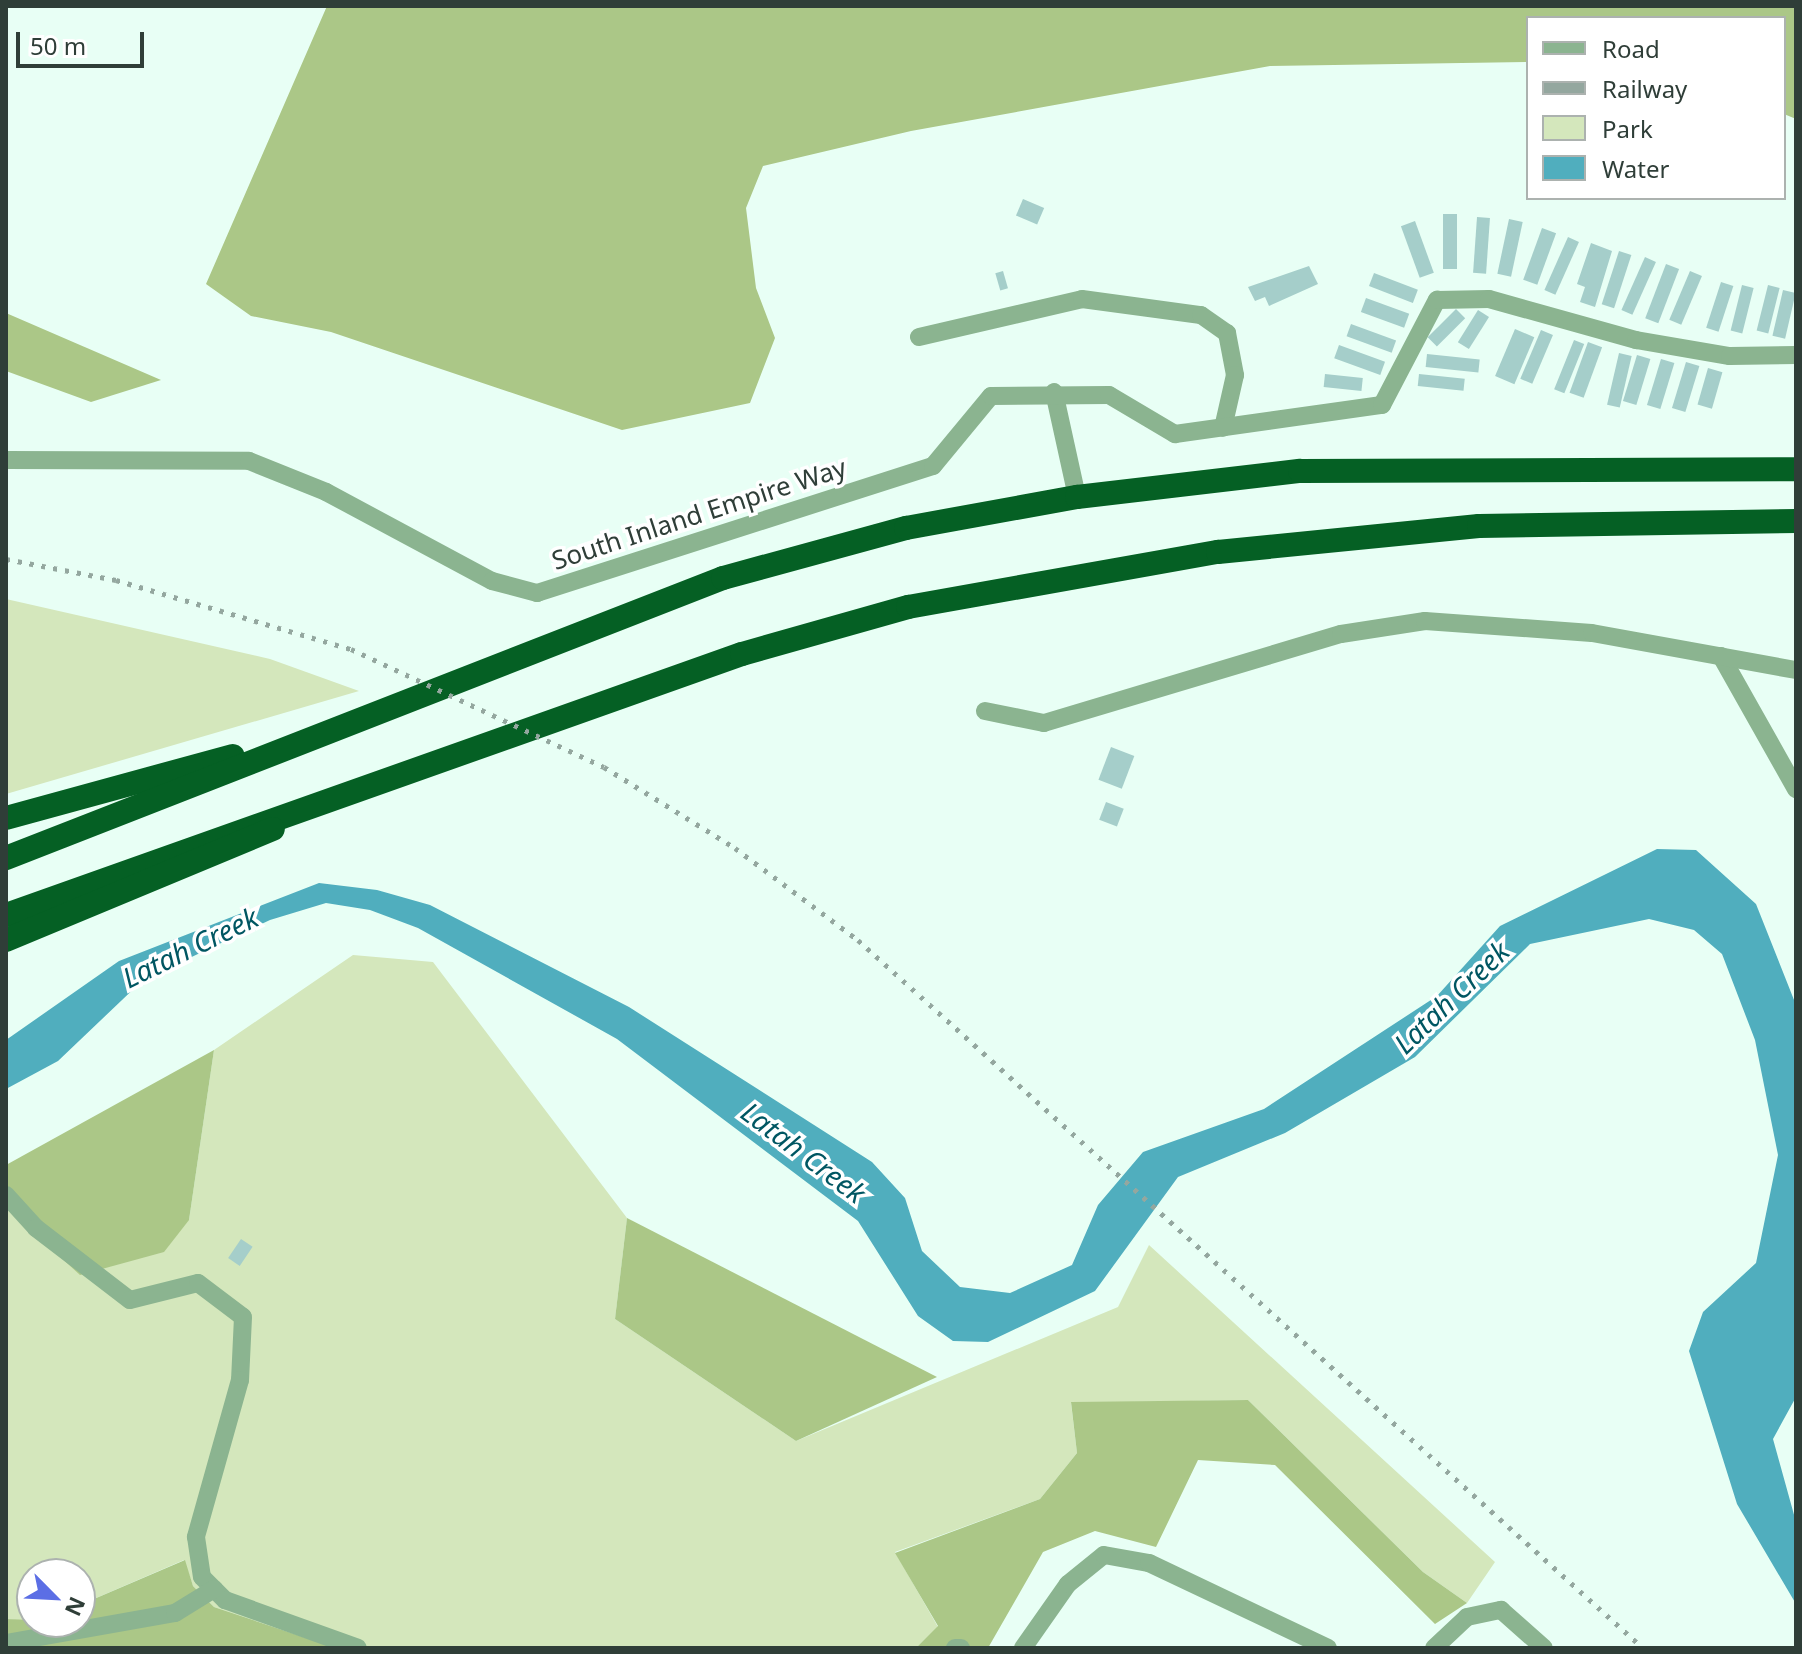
<!DOCTYPE html>
<html>
<head>
<meta charset="utf-8">
<style>
  body { margin:0 }
  #map { position:relative; width:1802px; height:1654px; overflow:hidden; background:#e8fff5; font-family:"Noto Sans",sans-serif }
  div>[style] { position:absolute }
  [style*='--x'] { left:calc(var(--x)*1px); top:calc(var(--y)*1px); width:calc(var(--w)*1px); rotate:calc(var(--a)*1deg) }
  .green>* { inset:0; background:#d4e7bc }
  .forest>* { inset:0; background:#abc787 }
  .water>* { inset:0; background:#50aebe }
  .building>* { inset:0; background:#a5ceca; transform-origin:0 0 }
  .minor>* { height:18px; margin:-9px; padding:0 9px; transform-origin:9px; border-radius:9px; background:#8bb490 }
  .highway>* { height:24px; margin:-12px; padding:0 12px; transform-origin:12px; border-radius:12px; background:#056024 }
  .rail>* { height:5px; margin-top:-2.5px; transform-origin:0; background:repeating-linear-gradient(90deg,#94a79f 0 4px,transparent 0 12px) }
  span { translate:-50% -50%; white-space:nowrap; text-align:center; line-height:1.15; -webkit-text-stroke:7px #fff; paint-order:stroke }
  .street-label { font-size:26px; color:#2f3e38 }
  .water-label { font-size:28px; color:#005662; font-style:italic }
  .frame { position:absolute; inset:0; border:8px solid #2f3e38; pointer-events:none }
  .legend { position:absolute; left:1526px; top:16px; width:260px; height:184px; box-sizing:border-box; background:#fff; border:2px solid #acb2af; margin:0; padding:10px 14px; list-style:none; font-size:24px; color:#2f3e38 }
  .legend li { display:flex; align-items:center; gap:16px; height:40px }
  .legend b { width:40px; border:2px solid #acb2af }
  .north { position:absolute; left:16px; top:1558px; width:80px; height:80px; box-sizing:border-box; background:#fff; border:2px solid #acb2af; border-radius:50%; rotate:114deg; font-size:22px; font-weight:700; line-height:32px; text-align:center; color:#2f3e38 }
  .north::after { content:''; display:block; margin:auto; width:28px; height:36px; background:#5b6ee5; clip-path:polygon(50% 0,100% 100%,50% 72%,0 100%) }
  .scale { position:absolute; left:16px; top:32px; width:128px; height:36px; box-sizing:border-box; border:4px solid #2f3e38; border-top:0; padding-left:10px; font-size:24px; line-height:28px; white-space:nowrap; color:#2f3e38; -webkit-text-stroke:6px #fff; paint-order:stroke }
</style>
</head>
<body>
<div id="map">
  <div class="green">
    <i style="clip-path:polygon(6px 599px,270px 659px,359px 691px,6px 794px)"></i>
    <i style="clip-path:polygon(353px 955px,433px 962px,627px 1218px,615px 1319px,796px 1441px,1118px 1307px,1149px 1245px,1495px 1562px,1467px 1603px,1423px 1572px,1248px 1400px,1071px 1403px,1077px 1453px,1040px 1499px,895px 1552px,938px 1627px,916px 1648px,336px 1648px,214px 1607px,193px 1586px,184px 1560px,80px 1605px,80px 1574px,32px 1574px,32px 1622px,6px 1619px,6px 1207px,189px 1220px,214px 1050px)"></i>
  </div>
  <div class="forest">
    <i style="clip-path:polygon(327px 6px,1796px 6px,1796px 119px,1784px 114px,1784px 18px,1528px 18px,1528px 62px,1270px 66px,911px 131px,763px 166px,746px 208px,756px 288px,775px 338px,750px 403px,622px 430px,331px 332px,251px 316px,206px 284px)"></i>
    <i style="clip-path:polygon(6px 313px,161px 380px,91px 402px,6px 371px)"></i>
    <i style="clip-path:polygon(214px 1050px,189px 1220px,164px 1252px,80px 1275px,6px 1207px,6px 1165px)"></i>
    <i style="clip-path:polygon(627px 1218px,937px 1377px,796px 1441px,615px 1319px)"></i>
    <i style="clip-path:polygon(1248px 1400px,1423px 1572px,1467px 1603px,1435px 1624px,1275px 1465px,1198px 1460px,1156px 1547px,1095px 1531px,1043px 1552px,988px 1648px,916px 1648px,938px 1626px,895px 1553px,1040px 1499px,1077px 1453px,1071px 1402px)"></i>
    <i style="clip-path:polygon(185px 1560px,193px 1586px,214px 1607px,336px 1648px,6px 1648px,6px 1619px,80px 1622px,80px 1605px)"></i>
  </div>
  <div class="water">
    <i style="clip-path:polygon(1657px 849px,1696px 850px,1756px 904px,1796px 1005px,1796px 1397px,1773px 1439px,1796px 1522px,1796px 1604px,1737px 1504px,1689px 1351px,1703px 1312px,1756px 1263px,1778px 1155px,1755px 1040px,1722px 954px,1694px 930px,1649px 919px,1530px 944px,1415px 1057px,1285px 1133px,1178px 1177px,1095px 1291px,988px 1342px,953px 1341px,918px 1316px,858px 1221px,617px 1039px,418px 928px,370px 910px,326px 903px,270px 920px,143px 980px,58px 1061px,6px 1089px,6px 1040px,119px 961px,319px 883px,377px 890px,430px 905px,629px 1007px,872px 1162px,905px 1198px,922px 1251px,960px 1287px,1010px 1293px,1072px 1265px,1098px 1205px,1143px 1152px,1264px 1109px,1437px 996px,1500px 926px)"></i>
  </div>
  <div class="building">
    <i style="left:1023px;top:199px;width:23px;height:18px;rotate:23deg"></i>
    <i style="left:1443px;top:214px;width:14px;height:55px"></i>
    <i style="left:1477px;top:217px;width:13px;height:56px;rotate:4deg"></i>
    <i style="left:1509px;top:219px;width:14px;height:56px;rotate:12deg"></i>
    <i style="left:1415px;top:221px;width:55px;height:15px;rotate:70deg"></i>
    <i style="left:1542px;top:228px;width:15px;height:55px;rotate:20deg"></i>
    <i style="left:1568px;top:237px;width:12px;height:58px;rotate:24deg"></i>
    <i style="clip-path:polygon(1591px 243px,1612px 251px,1595px 307px,1580px 302px,1585px 287px,1577px 284px)"></i>
    <i style="left:1619px;top:251px;width:13px;height:56px;rotate:18deg"></i>
    <i style="left:1645px;top:257px;width:12px;height:58px;rotate:24deg"></i>
    <i style="left:1666px;top:264px;width:14px;height:58px;rotate:21deg"></i>
    <i style="clip-path:polygon(1309px 266px,1318px 284px,1269px 306px,1265px 297px,1255px 301px,1248px 287px)"></i>
    <i style="left:1003px;top:271px;width:18px;height:8px;rotate:74deg"></i>
    <i style="left:1690px;top:271px;width:13px;height:53px;rotate:23deg"></i>
    <i style="left:1374px;top:273px;width:47px;height:14px;rotate:21deg"></i>
    <i style="left:1721px;top:282px;width:13px;height:48px;rotate:18deg"></i>
    <i style="left:1742px;top:285px;width:12px;height:47px;rotate:14deg"></i>
    <i style="left:1768px;top:285px;width:12px;height:47px;rotate:14deg"></i>
    <i style="left:1783px;top:290px;width:13px;height:47px;rotate:13deg"></i>
    <i style="left:1366px;top:298px;width:46px;height:15px;rotate:20deg"></i>
    <i style="left:1456px;top:309px;width:13px;height:40px;rotate:45deg"></i>
    <i style="left:1478px;top:310px;width:13px;height:38px;rotate:32deg"></i>
    <i style="left:1351px;top:324px;width:48px;height:13px;rotate:20deg"></i>
    <i style="left:1515px;top:329px;width:21px;height:51px;rotate:23deg"></i>
    <i style="left:1541px;top:330px;width:13px;height:53px;rotate:23deg"></i>
    <i style="left:1574px;top:340px;width:11px;height:53px;rotate:22deg"></i>
    <i style="left:1588px;top:342px;width:15px;height:54px;rotate:20deg"></i>
    <i style="left:1339px;top:345px;width:49px;height:14px;rotate:20deg"></i>
    <i style="left:1619px;top:353px;width:13px;height:53px;rotate:13deg"></i>
    <i style="left:1427px;top:354px;width:53px;height:13px;rotate:6deg"></i>
    <i style="left:1637px;top:355px;width:14px;height:48px;rotate:17deg"></i>
    <i style="left:1661px;top:359px;width:14px;height:48px;rotate:17deg"></i>
    <i style="left:1686px;top:362px;width:14px;height:48px;rotate:17deg"></i>
    <i style="left:1708px;top:368px;width:15px;height:38px;rotate:16deg"></i>
    <i style="left:1325px;top:374px;width:38px;height:13px;rotate:6deg"></i>
    <i style="left:1419px;top:374px;width:46px;height:12px;rotate:6deg"></i>
    <i style="left:1111px;top:747px;width:25px;height:35px;rotate:21deg"></i>
    <i style="left:1106px;top:802px;width:19px;height:19px;rotate:21deg"></i>
    <i style="left:241px;top:1239px;width:14px;height:23px;rotate:34deg"></i>
  </div>
  <div class="minor">
    <i style="--x:919;--y:337;--w:167;--a:-13.1"></i>
    <i style="--x:1082;--y:299;--w:120;--a:7.7"></i>
    <i style="--x:1201;--y:315;--w:32;--a:35"></i>
    <i style="--x:1227;--y:333;--w:43;--a:79.2"></i>
    <i style="--x:1235;--y:375;--w:54;--a:102.8"></i>
    <i style="--x:1054;--y:392;--w:107;--a:77.6"></i>
    <i style="--x:6;--y:460;--w:243;--a:0.2"></i>
    <i style="--x:249;--y:461;--w:83;--a:21.9"></i>
    <i style="--x:326;--y:492;--w:188;--a:28.2"></i>
    <i style="--x:492;--y:581;--w:47;--a:14.9"></i>
    <i style="--x:537;--y:593;--w:416;--a:-17.8"></i>
    <i style="--x:933;--y:466;--w:91;--a:-50.4"></i>
    <i style="--x:991;--y:396;--w:118;--a:-0.5"></i>
    <i style="--x:1109;--y:395;--w:77;--a:30.6"></i>
    <i style="--x:1175;--y:434;--w:209;--a:-8"></i>
    <i style="--x:1382;--y:405;--w:119;--a:-62.4"></i>
    <i style="--x:1437;--y:300;--w:52;--a:-1.1"></i>
    <i style="--x:1489;--y:299;--w:153;--a:15.6"></i>
    <i style="--x:1636;--y:340;--w:95;--a:9.7"></i>
    <i style="--x:1730;--y:356;--w:66;--a:-0.9"></i>
    <i style="--x:1721;--y:656;--w:153;--a:60.6"></i>
    <i style="--x:985;--y:711;--w:60;--a:11.5"></i>
    <i style="--x:1044;--y:723;--w:310;--a:-16.7"></i>
    <i style="--x:1341;--y:634;--w:85;--a:-8.8"></i>
    <i style="--x:1425;--y:621;--w:167;--a:4.1"></i>
    <i style="--x:1592;--y:633;--w:207;--a:10.3"></i>
    <i style="--x:6;--y:1195;--w:45;--a:47.7"></i>
    <i style="--x:36;--y:1228;--w:118;--a:37.5"></i>
    <i style="--x:130;--y:1300;--w:70;--a:-14"></i>
    <i style="--x:198;--y:1283;--w:56;--a:37.1"></i>
    <i style="--x:243;--y:1317;--w:63;--a:92.7"></i>
    <i style="--x:240;--y:1380;--w:163;--a:105.7"></i>
    <i style="--x:196;--y:1537;--w:40;--a:81.5"></i>
    <i style="--x:202;--y:1577;--w:33;--a:45"></i>
    <i style="--x:225;--y:1600;--w:141;--a:19.8"></i>
    <i style="--x:6;--y:1643;--w:172;--a:-10.1"></i>
    <i style="--x:175;--y:1613;--w:46;--a:-31.6"></i>
    <i style="--x:955;--y:1648;--w:6;--a:0"></i>
    <i style="--x:1023;--y:1648;--w:78;--a:-54.9"></i>
    <i style="--x:1068;--y:1584;--w:46;--a:-38.9"></i>
    <i style="--x:1104;--y:1555;--w:46;--a:10.1"></i>
    <i style="--x:1149;--y:1563;--w:198;--a:25.4"></i>
    <i style="--x:1434;--y:1648;--w:45;--a:-43.2"></i>
    <i style="--x:1467;--y:1617;--w:35;--a:-12"></i>
    <i style="--x:1501;--y:1610;--w:57;--a:41.5"></i>
  </div>
  <div class="highway">
    <i style="--x:6;--y:818;--w:235;--a:-15.3"></i>
    <i style="--x:6;--y:858;--w:770;--a:-21.33"></i>
    <i style="--x:723;--y:578;--w:190;--a:-15.3"></i>
    <i style="--x:906;--y:528;--w:174;--a:-10.3"></i>
    <i style="--x:1077;--y:497;--w:225;--a:-6.7"></i>
    <i style="--x:1300;--y:471;--w:496;--a:-0.2"></i>
    <i style="--x:6;--y:915;--w:781;--a:-19.53"></i>
    <i style="--x:742;--y:654;--w:173;--a:-15.8"></i>
    <i style="--x:908;--y:607;--w:315;--a:-10.1"></i>
    <i style="--x:1218;--y:552;--w:262;--a:-5.7"></i>
    <i style="--x:1479;--y:526;--w:317;--a:-0.9"></i>
    <i style="--x:6;--y:940;--w:289;--a:-22.6"></i>
  </div>
  <div class="rail">
    <i style="--x:6;--y:559;--w:112;--a:10.8"></i>
    <i style="--x:116;--y:580;--w:245;--a:16.4"></i>
    <i style="--x:351;--y:649;--w:279;--a:25"></i>
    <i style="--x:604;--y:767;--w:154;--a:31.7"></i>
    <i style="--x:735;--y:848;--w:154;--a:36.8"></i>
    <i style="--x:858;--y:940;--w:1057;--a:42.05"></i>
  </div>
  <div class="street-label">
    <span style="left:699px;top:514px;rotate:-18deg">South Inland Empire Way</span>
  </div>
  <div class="water-label">
    <span style="left:190px;top:947px;rotate:-26deg">Latah Creek</span>
    <span style="left:1451px;top:997px;rotate:-44deg">Latah Creek</span>
    <span style="left:804px;top:1152px;rotate:37deg">Latah Creek</span>
  </div>
  <div class="frame"></div>
  <ul class="legend">
  <li><b style="height:10px;background:#8bb490"></b>Road</li>
  <li><b style="height:10px;background:#94a79f"></b>Railway</li>
  <li><b style="height:22px;background:#d4e7bc"></b>Park</li>
  <li><b style="height:22px;background:#50aebe"></b>Water</li>
  </ul>
  <div class="north">N</div>
  <div class="scale">50 m</div>
</div>
</body>
</html>
